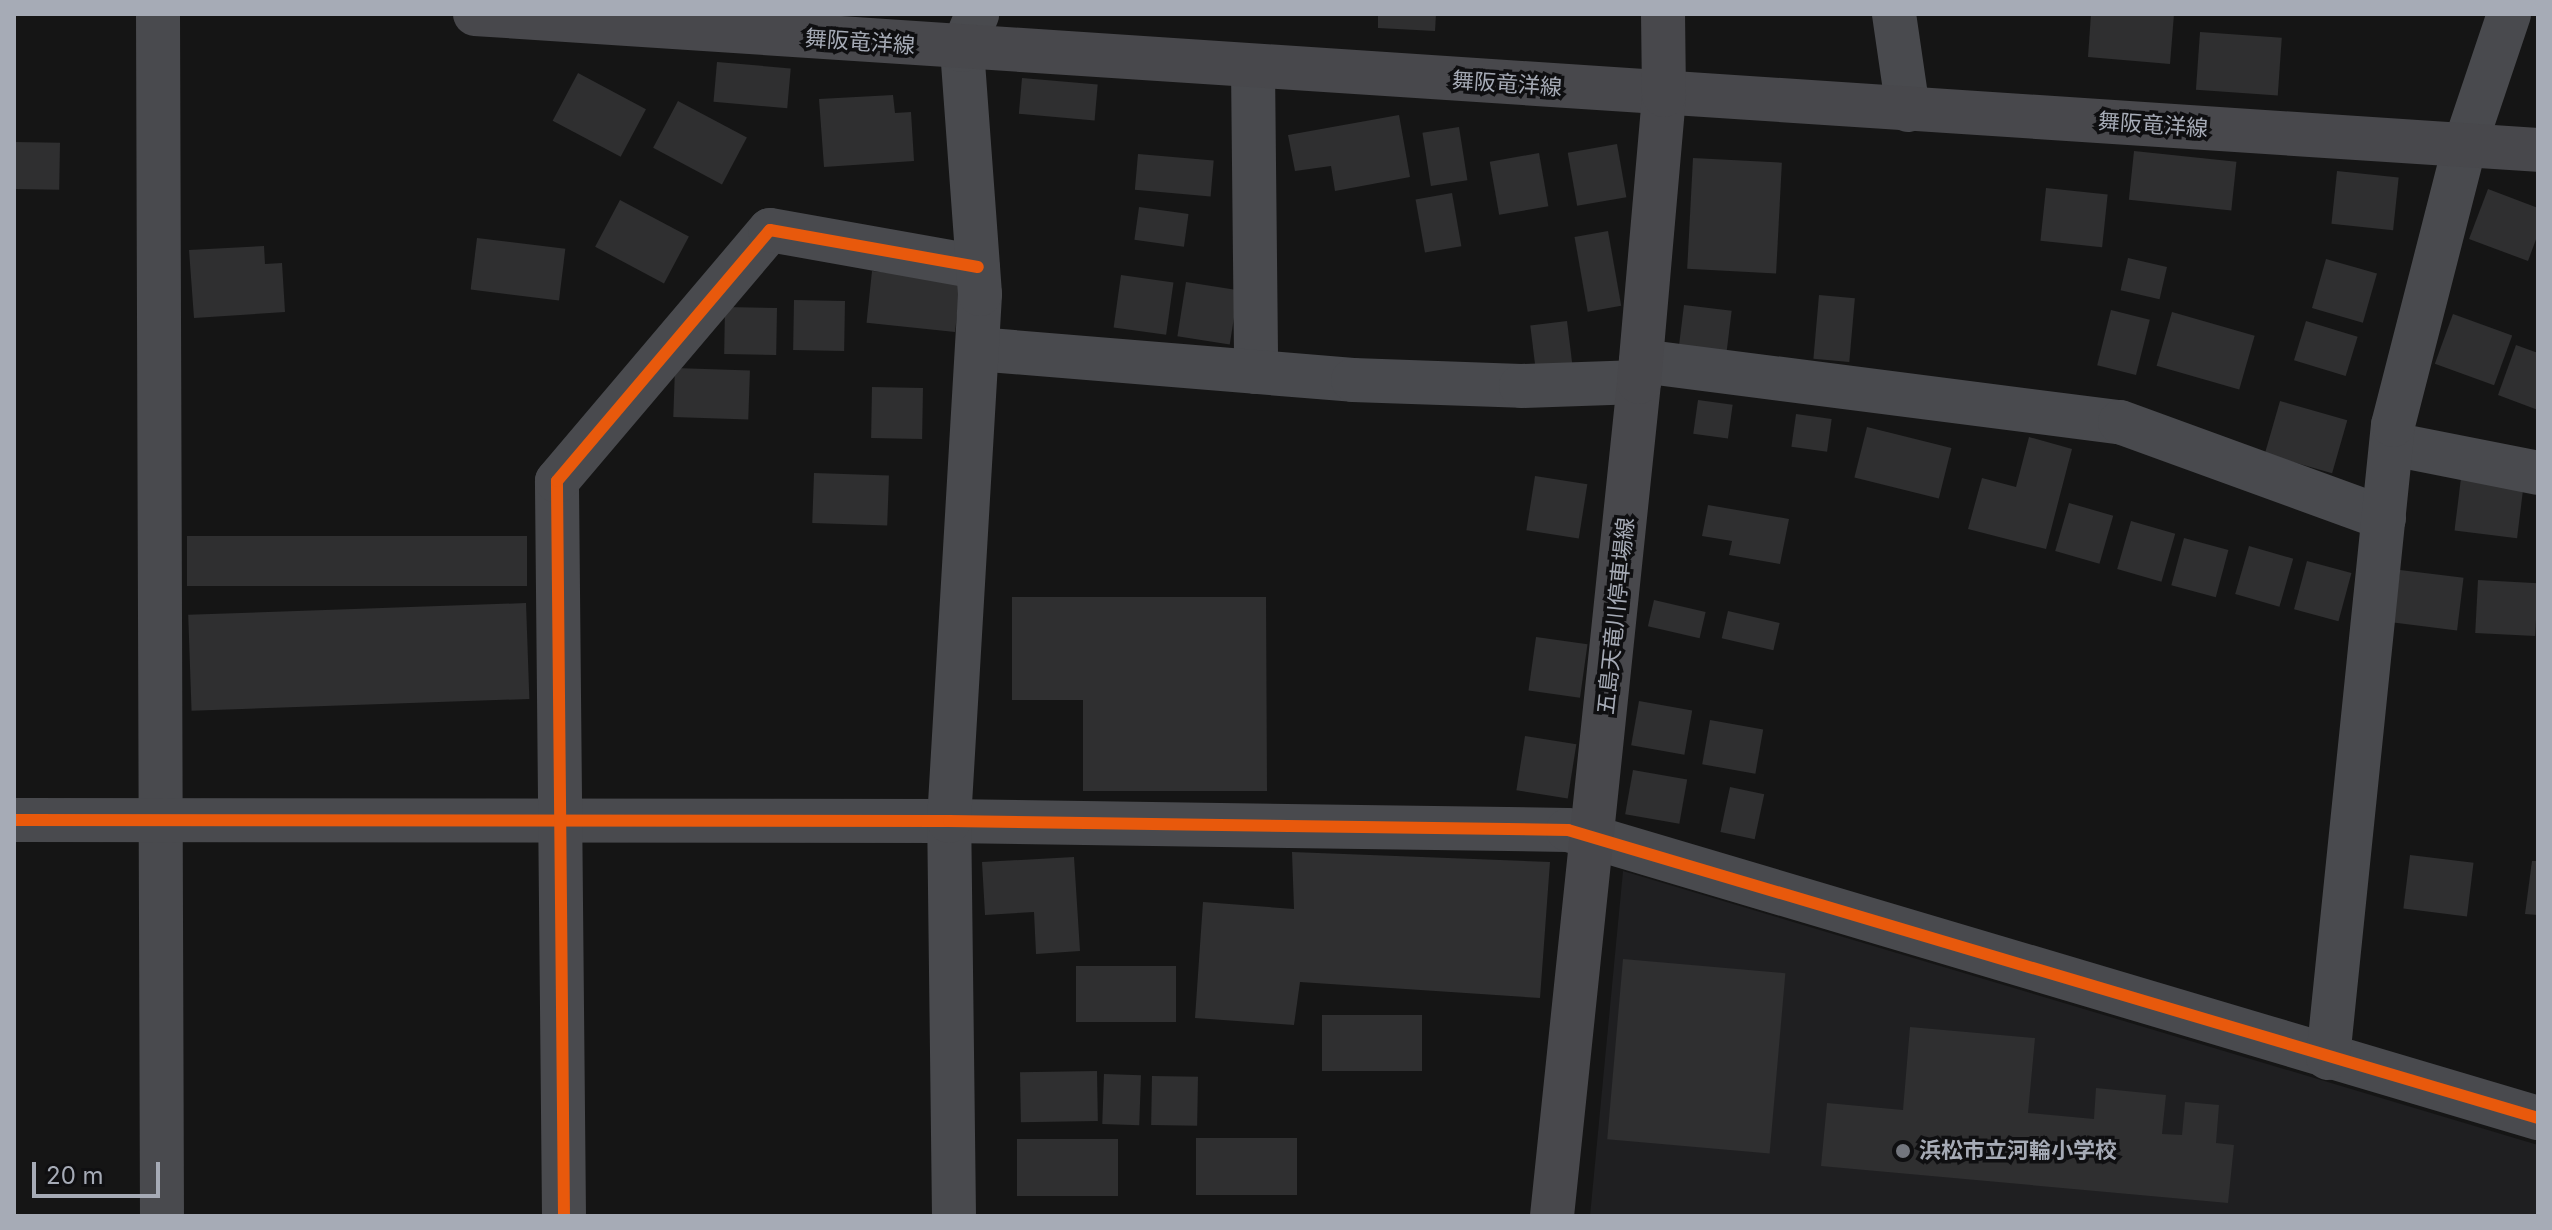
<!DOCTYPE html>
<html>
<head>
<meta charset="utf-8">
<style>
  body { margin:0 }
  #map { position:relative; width:2552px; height:1230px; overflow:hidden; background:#151515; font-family:Inter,"Noto Sans JP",sans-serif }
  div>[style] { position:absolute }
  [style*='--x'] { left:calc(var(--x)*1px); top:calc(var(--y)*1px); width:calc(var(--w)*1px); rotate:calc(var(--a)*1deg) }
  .built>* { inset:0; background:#1f1f21 }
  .building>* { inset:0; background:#2f2f30; transform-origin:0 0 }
  .minor>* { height:44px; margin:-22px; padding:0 22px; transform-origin:22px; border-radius:22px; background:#494a4e }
  .secondary>* { height:44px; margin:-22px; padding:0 22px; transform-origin:22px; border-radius:22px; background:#48484c }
  .cycleway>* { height:12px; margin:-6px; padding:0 6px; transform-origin:6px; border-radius:6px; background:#e8590c }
  .dots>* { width:22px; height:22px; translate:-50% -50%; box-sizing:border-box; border:4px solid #0f0f11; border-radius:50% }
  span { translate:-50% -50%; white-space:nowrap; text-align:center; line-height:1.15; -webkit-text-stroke:7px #0f0f11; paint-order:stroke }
  .street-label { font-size:22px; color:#a6abb6 }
  .poi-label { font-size:22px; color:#a6abb6; font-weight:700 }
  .left { translate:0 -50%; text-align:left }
  .frame { position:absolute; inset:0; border:16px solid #a6abb6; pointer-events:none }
  .scale { position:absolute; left:32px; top:1162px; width:128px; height:36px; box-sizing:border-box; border:4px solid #a6abb6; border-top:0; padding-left:10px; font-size:24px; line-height:28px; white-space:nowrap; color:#a6abb6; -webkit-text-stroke:6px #0f0f11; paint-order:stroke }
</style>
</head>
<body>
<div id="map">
  <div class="built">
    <i style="clip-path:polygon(1623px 871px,2538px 1145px,2538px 1216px,1590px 1216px)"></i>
  </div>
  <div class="building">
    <i style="clip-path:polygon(1378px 14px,1436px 14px,1435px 31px,1378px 28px)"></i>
    <i style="clip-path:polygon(2091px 14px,2174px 14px,2170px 64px,2088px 57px)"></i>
    <i style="left:2200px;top:32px;width:82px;height:58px;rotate:4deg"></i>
    <i style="left:717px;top:62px;width:74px;height:40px;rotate:5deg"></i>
    <i style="left:578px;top:73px;width:77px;height:54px;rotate:28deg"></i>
    <i style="left:1022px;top:78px;width:76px;height:36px;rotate:5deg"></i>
    <i style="clip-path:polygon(893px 95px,895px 113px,911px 112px,914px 161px,824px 167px,819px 99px)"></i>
    <i style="left:678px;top:101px;width:78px;height:53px;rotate:28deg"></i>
    <i style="clip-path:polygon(1399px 115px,1410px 177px,1335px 191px,1331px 166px,1295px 171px,1288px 135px)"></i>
    <i style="left:1459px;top:127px;width:54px;height:37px;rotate:81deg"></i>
    <i style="left:14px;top:142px;width:46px;height:47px;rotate:1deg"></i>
    <i style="left:1617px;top:144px;width:54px;height:50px;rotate:80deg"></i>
    <i style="left:2134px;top:151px;width:103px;height:49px;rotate:6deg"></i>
    <i style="left:1539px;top:153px;width:54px;height:50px;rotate:80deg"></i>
    <i style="left:1138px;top:154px;width:76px;height:36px;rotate:5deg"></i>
    <i style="left:1693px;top:158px;width:89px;height:111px;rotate:3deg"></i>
    <i style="left:2337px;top:171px;width:62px;height:53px;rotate:6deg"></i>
    <i style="left:2046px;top:188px;width:62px;height:53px;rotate:6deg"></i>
    <i style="clip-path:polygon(2488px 189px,2538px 208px,2538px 234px,2528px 261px,2469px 239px)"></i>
    <i style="left:1452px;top:193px;width:54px;height:37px;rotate:80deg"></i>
    <i style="left:620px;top:200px;width:78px;height:53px;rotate:28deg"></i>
    <i style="left:1139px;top:207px;width:50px;height:33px;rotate:8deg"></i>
    <i style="left:1608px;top:231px;width:76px;height:34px;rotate:80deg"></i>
    <i style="left:477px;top:238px;width:89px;height:52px;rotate:7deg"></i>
    <i style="clip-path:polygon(264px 246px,265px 264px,282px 263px,285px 312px,194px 318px,189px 250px)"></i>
    <i style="left:2128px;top:258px;width:40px;height:33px;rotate:13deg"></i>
    <i style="left:2326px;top:259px;width:53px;height:51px;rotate:16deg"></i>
    <i style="left:872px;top:271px;width:89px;height:52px;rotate:6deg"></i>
    <i style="left:1121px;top:275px;width:53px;height:53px;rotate:8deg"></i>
    <i style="left:1186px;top:282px;width:53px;height:55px;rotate:9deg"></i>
    <i style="left:1819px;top:295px;width:36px;height:64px;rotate:5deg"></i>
    <i style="left:794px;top:300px;width:51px;height:50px;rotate:1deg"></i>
    <i style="left:1684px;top:305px;width:48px;height:48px;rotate:7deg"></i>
    <i style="left:725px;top:307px;width:52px;height:47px;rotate:1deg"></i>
    <i style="left:2111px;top:310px;width:40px;height:57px;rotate:14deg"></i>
    <i style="left:2172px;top:312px;width:86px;height:56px;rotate:16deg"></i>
    <i style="left:2453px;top:314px;width:63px;height:53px;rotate:20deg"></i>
    <i style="left:1567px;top:321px;width:48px;height:37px;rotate:83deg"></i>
    <i style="left:2306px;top:321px;width:54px;height:41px;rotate:17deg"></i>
    <i style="clip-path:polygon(2516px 345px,2538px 353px,2538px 410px,2498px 395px)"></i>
    <i style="left:675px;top:368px;width:75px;height:49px;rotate:2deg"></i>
    <i style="left:872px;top:387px;width:51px;height:51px;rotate:1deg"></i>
    <i style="left:1698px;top:400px;width:35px;height:34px;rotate:8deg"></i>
    <i style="left:2280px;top:401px;width:70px;height:55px;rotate:16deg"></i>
    <i style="left:1796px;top:414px;width:36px;height:33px;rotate:8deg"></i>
    <i style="left:1867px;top:427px;width:87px;height:52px;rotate:14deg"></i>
    <i style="clip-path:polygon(2029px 437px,2072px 449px,2046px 549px,1968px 529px,1982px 478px,2016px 487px)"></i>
    <i style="left:814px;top:473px;width:75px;height:50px;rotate:2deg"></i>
    <i style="left:1535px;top:476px;width:53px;height:55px;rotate:9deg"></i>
    <i style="left:2461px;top:478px;width:63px;height:53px;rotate:7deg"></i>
    <i style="left:2069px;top:503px;width:46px;height:50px;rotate:16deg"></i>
    <i style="clip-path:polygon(1708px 505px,1789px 519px,1780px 564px,1729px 555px,1732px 541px,1702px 536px)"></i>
    <i style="left:2131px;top:521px;width:46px;height:50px;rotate:16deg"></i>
    <i style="left:527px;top:536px;width:50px;height:340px;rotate:90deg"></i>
    <i style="left:2184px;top:538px;width:46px;height:49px;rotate:15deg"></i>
    <i style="left:2249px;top:546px;width:46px;height:50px;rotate:16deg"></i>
    <i style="left:2307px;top:561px;width:46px;height:50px;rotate:15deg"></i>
    <i style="left:2400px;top:570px;width:64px;height:53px;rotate:7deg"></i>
    <i style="left:2478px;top:580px;width:60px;height:53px;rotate:3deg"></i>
    <i style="clip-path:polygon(1012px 597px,1266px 597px,1267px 791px,1083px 791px,1083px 700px,1012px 700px)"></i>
    <i style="left:1654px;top:600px;width:53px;height:27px;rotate:13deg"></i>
    <i style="left:526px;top:603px;width:96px;height:338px;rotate:88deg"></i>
    <i style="left:1728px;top:611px;width:53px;height:28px;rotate:13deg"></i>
    <i style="left:1536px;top:637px;width:52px;height:54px;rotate:8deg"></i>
    <i style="left:1639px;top:701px;width:54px;height:45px;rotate:10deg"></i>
    <i style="left:1710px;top:720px;width:54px;height:45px;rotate:10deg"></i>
    <i style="left:1525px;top:736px;width:52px;height:55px;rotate:9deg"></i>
    <i style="left:1633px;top:770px;width:55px;height:45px;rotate:10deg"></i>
    <i style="left:1730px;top:787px;width:35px;height:46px;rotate:12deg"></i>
    <i style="clip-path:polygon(1292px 852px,1550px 862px,1540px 998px,1300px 982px,1294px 1025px,1195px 1018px,1203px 902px,1294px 909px)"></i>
    <i style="left:2410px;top:855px;width:64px;height:54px;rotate:7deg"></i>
    <i style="clip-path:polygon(1074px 857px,1080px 951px,1036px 954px,1034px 912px,985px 915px,982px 862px)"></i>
    <i style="clip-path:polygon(2532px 861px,2538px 861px,2538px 915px,2525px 914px)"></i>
    <i style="left:1623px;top:959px;width:163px;height:181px;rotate:5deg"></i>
    <i style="left:1076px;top:966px;width:100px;height:56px"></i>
    <i style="left:1322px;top:1015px;width:100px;height:56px"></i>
    <i style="clip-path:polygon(1910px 1027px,2035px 1038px,2028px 1113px,2094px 1119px,2096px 1088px,2166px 1095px,2162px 1134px,2182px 1135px,2185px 1102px,2219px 1105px,2216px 1143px,2234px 1145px,2228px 1203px,1821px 1166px,1827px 1103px,1903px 1110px)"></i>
    <i style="left:1097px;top:1071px;width:50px;height:77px;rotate:89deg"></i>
    <i style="left:1104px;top:1074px;width:37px;height:50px;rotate:2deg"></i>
    <i style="left:1152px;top:1076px;width:46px;height:49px;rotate:1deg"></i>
    <i style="left:1196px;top:1138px;width:101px;height:57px"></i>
    <i style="left:1017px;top:1139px;width:101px;height:57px"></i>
  </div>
  <div class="minor">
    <i style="--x:158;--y:14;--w:1202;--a:89.81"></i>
    <i style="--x:1894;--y:14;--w:97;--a:81.7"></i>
    <i style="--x:1253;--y:68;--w:304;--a:89.4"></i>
    <i style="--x:977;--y:349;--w:377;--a:4.7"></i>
    <i style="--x:1353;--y:380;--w:168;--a:2"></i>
    <i style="--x:1521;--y:386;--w:118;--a:-1.9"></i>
    <i style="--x:1641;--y:361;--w:483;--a:7.3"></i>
    <i style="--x:2120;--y:422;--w:281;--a:20"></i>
    <i style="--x:2392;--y:444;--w:149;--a:11.2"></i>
    <i style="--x:14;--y:820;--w:935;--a:0.06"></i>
    <i style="--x:949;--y:821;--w:619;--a:0.83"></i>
    <i style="--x:1568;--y:830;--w:1012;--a:16.54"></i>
    <i style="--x:2328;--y:1058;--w:636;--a:-84.14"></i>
    <i style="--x:2393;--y:425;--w:289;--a:-75.6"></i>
    <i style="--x:2465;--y:145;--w:138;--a:-71.4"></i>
    <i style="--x:564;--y:1216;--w:735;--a:-90.55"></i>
    <i style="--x:557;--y:481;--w:329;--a:-49.7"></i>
    <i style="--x:770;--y:230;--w:211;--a:10.1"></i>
    <i style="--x:954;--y:1216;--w:395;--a:-90.7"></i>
    <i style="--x:949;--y:821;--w:528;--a:-86.63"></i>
    <i style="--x:980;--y:294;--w:245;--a:-94.2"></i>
    <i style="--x:962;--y:50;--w:39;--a:-67"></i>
  </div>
  <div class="secondary">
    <i style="--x:475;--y:14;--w:2067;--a:3.77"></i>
    <i style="--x:1552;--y:1216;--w:839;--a:-84.04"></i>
    <i style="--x:1639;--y:382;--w:288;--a:-85"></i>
    <i style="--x:1664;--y:95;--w:81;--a:-90.7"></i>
  </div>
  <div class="cycleway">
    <i style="--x:14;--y:820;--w:935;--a:0.06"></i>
    <i style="--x:949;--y:821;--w:619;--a:0.83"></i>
    <i style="--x:1568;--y:830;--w:1012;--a:16.54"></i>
    <i style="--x:564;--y:1216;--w:735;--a:-90.55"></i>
    <i style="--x:557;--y:481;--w:329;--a:-49.7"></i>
    <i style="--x:770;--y:230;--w:211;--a:10.1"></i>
  </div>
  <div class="dots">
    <i style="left:1903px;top:1151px;background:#73767e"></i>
  </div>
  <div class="street-label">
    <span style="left:860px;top:42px;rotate:4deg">舞阪竜洋線</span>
    <span style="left:1507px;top:84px;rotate:4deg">舞阪竜洋線</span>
    <span style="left:2153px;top:125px;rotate:4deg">舞阪竜洋線</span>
    <span style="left:1616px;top:616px;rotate:-84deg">五島天竜川停車場線</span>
  </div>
  <div class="poi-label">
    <span class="left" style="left:1919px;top:1151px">浜松市立河輪小学校</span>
  </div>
  <div class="frame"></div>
  <div class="scale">20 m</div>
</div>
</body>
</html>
